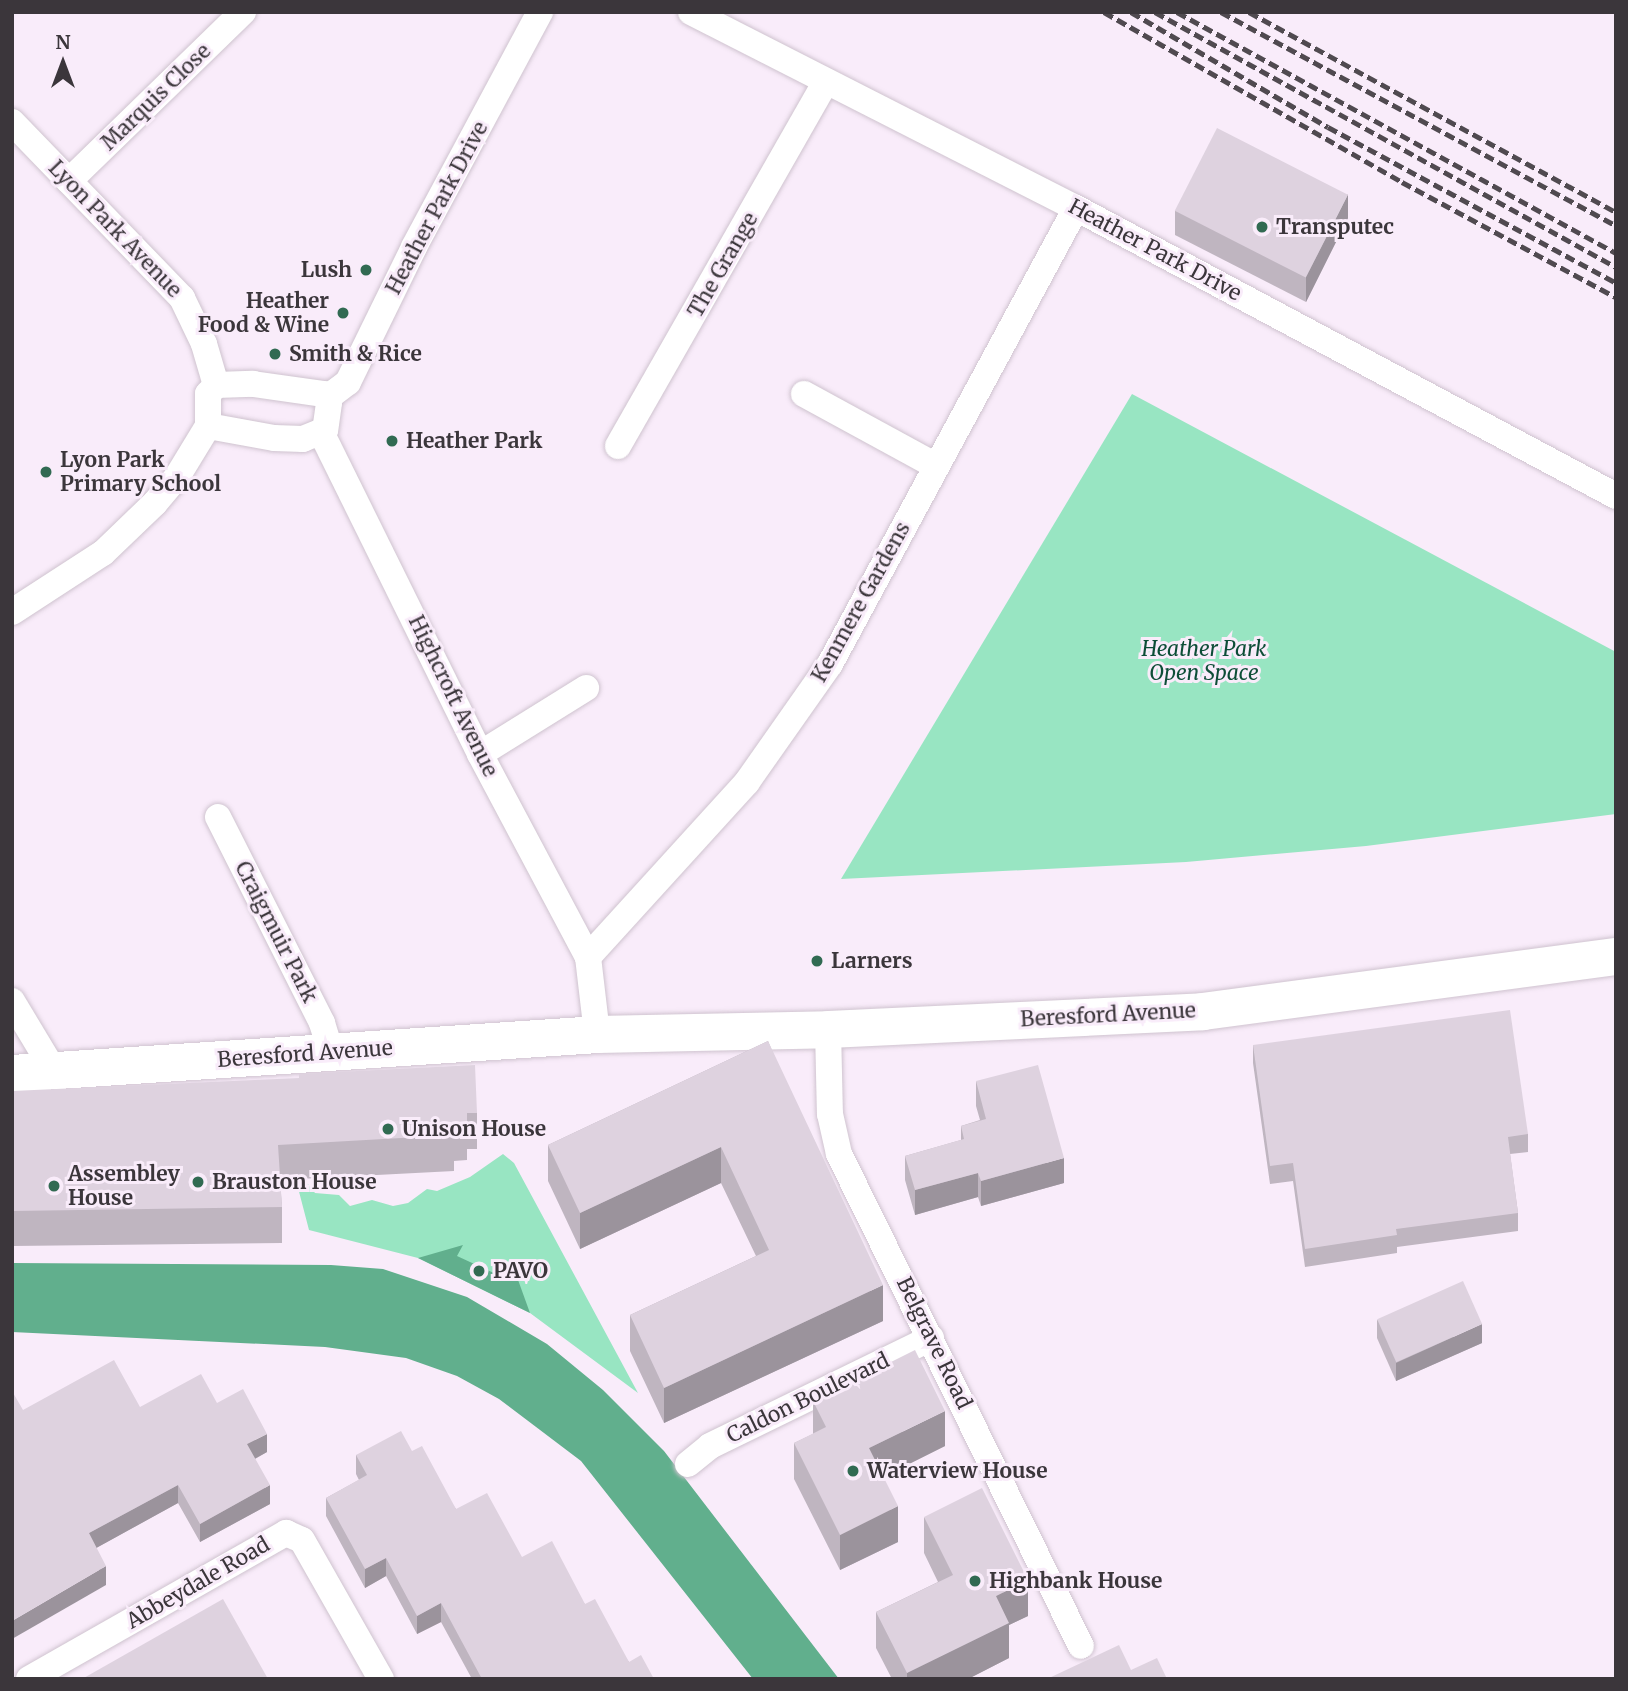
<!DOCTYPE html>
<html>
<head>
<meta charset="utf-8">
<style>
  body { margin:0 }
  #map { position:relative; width:1628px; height:1691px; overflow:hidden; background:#f9ecfa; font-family:Merriweather,serif }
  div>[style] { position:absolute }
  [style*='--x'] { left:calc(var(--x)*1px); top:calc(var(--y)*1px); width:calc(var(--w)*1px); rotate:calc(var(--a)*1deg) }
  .green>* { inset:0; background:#98e5c2 }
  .water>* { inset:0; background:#61af8d }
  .roads { filter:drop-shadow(0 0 2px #cfc3cf) drop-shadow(0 0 2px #cfc3cf) }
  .street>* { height:26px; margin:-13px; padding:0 13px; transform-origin:13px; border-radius:13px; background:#fff }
  .secondary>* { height:37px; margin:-18.5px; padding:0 18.5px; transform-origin:18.5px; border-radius:18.5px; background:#fff }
  .rail>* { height:5px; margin-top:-2.5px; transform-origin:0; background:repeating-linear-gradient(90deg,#504a50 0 10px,transparent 0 15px) }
  .wall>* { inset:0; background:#bfb5c0 }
  .shaded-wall>* { inset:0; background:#9b939c }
  .building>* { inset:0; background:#ded2df; transform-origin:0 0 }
  .dots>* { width:19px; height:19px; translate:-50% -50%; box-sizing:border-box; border:4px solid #f9ecfa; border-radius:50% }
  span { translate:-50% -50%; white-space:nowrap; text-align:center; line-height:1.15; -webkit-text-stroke:6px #f9ecfa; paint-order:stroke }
  .street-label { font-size:21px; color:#3b363b }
  .poi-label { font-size:21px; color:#3b363b; font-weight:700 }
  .left { translate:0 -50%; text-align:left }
  .right { translate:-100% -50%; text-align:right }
  .park-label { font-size:21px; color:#0d4e37; font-style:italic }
  .frame { position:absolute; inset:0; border:14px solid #3b363b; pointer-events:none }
  .north { position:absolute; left:28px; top:28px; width:70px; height:70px; -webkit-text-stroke:5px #f9ecfa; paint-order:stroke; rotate:0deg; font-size:19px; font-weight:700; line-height:28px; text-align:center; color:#3b363b }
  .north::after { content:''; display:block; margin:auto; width:24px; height:32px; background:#3b363b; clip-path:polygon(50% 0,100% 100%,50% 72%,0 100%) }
</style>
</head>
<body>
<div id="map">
  <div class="green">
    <i style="clip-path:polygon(1132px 394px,1616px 652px,1616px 814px,1366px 846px,1186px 862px,841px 879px)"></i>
    <i style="clip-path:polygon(503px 1154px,514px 1163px,638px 1393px,530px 1313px,418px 1258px,309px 1230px,297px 1184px,307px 1183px,315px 1193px,339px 1195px,350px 1206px,372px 1200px,393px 1206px,408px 1203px,427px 1189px,437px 1191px,470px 1177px)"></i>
  </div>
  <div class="water">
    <i style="clip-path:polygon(463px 1245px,457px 1256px,509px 1280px,513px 1266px,530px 1313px,418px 1258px)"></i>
    <i style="clip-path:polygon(12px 1263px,331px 1265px,383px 1269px,467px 1297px,547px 1344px,603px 1390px,664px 1451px,839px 1679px,753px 1679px,581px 1461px,499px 1399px,457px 1376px,406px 1358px,325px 1347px,12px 1332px)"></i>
  </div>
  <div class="roads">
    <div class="street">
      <i style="--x:691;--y:12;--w:432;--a:27"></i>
      <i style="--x:1076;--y:208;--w:612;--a:28.07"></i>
      <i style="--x:12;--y:122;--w:245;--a:46"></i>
      <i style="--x:182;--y:298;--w:51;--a:64.4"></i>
      <i style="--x:204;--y:344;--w:43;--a:73.7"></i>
      <i style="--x:69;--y:181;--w:243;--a:-44.2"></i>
      <i style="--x:253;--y:384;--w:72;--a:8"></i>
      <i style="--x:324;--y:394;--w:10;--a:61"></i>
      <i style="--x:329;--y:403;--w:27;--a:98"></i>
      <i style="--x:325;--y:430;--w:24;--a:158"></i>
      <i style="--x:303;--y:439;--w:29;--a:-178"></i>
      <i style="--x:274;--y:438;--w:67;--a:-169.7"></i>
      <i style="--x:208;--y:426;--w:32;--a:-90"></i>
      <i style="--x:208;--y:394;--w:12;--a:-48"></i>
      <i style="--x:216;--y:385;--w:37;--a:-2"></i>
      <i style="--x:804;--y:394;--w:150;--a:28.6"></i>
      <i style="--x:327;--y:398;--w:26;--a:-37"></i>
      <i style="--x:348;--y:382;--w:150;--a:-63.9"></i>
      <i style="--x:414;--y:247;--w:267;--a:-61.8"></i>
      <i style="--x:321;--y:432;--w:359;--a:63.7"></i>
      <i style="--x:480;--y:754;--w:230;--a:62"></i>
      <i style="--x:588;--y:957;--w:78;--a:83.3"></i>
      <i style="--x:618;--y:446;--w:419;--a:-60.3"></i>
      <i style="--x:12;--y:612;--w:108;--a:-33"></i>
      <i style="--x:103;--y:553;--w:72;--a:-43.9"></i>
      <i style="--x:155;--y:503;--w:34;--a:-50"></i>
      <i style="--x:177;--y:477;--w:60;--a:-58.7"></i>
      <i style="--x:480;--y:754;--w:125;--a:-31.9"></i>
      <i style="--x:218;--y:817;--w:231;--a:63.2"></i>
      <i style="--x:322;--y:1023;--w:28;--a:73"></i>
      <i style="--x:588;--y:957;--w:236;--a:-47.7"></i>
      <i style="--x:747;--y:782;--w:144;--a:-54.9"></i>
      <i style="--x:830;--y:664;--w:518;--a:-61.65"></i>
      <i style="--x:12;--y:1001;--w:82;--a:59"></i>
      <i style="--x:828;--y:1029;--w:85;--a:88.7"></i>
      <i style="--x:830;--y:1114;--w:41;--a:77.3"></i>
      <i style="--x:839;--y:1154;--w:548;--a:63.81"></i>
      <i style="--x:688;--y:1464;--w:28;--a:-39"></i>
      <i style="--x:710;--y:1446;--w:246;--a:-26"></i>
      <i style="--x:29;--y:1679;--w:296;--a:-29.6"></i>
      <i style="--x:286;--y:1533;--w:17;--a:24"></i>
      <i style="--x:302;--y:1540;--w:160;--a:60.4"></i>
    </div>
    <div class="secondary">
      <i style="--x:12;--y:1073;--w:586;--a:-3.81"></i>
      <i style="--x:597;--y:1034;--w:231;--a:-1.2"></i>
      <i style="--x:828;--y:1029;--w:375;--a:-2.7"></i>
      <i style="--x:1203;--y:1011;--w:417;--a:-7.6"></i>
    </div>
  </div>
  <div class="rail">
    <i style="--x:1104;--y:12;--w:343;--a:29.7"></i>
    <i style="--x:1402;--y:182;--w:243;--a:28.3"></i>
    <i style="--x:1131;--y:12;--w:228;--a:30.3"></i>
    <i style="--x:1328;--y:127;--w:328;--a:28.4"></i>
    <i style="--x:1155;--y:12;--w:527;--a:28.95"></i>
    <i style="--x:1177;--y:12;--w:501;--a:28.77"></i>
    <i style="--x:1221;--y:12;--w:449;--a:28.4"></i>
    <i style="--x:1249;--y:12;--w:418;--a:28.6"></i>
  </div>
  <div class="wall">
    <i style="clip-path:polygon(1175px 211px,1348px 218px,1306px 302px,1175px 235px)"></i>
    <i style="clip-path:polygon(768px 1041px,883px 1321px,664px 1423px,630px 1351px,630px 1315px,756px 1256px,721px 1183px,580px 1249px,548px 1181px,548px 1145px)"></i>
    <i style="clip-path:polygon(1253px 1045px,1528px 1134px,1528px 1152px,1510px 1154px,1518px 1213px,1518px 1231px,1397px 1247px,1397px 1253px,1305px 1267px,1293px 1181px,1270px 1184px,1253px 1063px)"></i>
    <i style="clip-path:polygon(976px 1081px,1064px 1183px,981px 1206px,978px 1197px,915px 1215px,905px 1180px,905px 1156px,961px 1140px,961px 1126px,980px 1120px,976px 1106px)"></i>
    <i style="clip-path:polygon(12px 1091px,477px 1113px,477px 1149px,467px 1149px,467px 1160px,454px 1161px,454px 1171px,280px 1180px,282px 1207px,282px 1243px,12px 1246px)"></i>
    <i style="clip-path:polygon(1377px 1320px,1482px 1343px,1396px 1381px,1377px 1338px)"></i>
    <i style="clip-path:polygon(813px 1401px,945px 1446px,883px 1477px,898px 1542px,840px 1570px,794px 1479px,794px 1443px,813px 1434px)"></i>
    <i style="clip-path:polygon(217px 1403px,267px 1452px,255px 1459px,270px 1504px,200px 1542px,178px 1503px,96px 1548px,106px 1585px,23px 1410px,140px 1407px)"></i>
    <i style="clip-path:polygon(412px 1451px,456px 1509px,585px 1604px,629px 1662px,654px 1679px,472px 1679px,441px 1622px,417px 1634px,386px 1576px,365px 1588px,326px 1516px,326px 1498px,359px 1480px,356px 1474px,356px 1455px)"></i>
    <i style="clip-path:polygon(924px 1517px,1028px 1616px,1009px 1625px,1009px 1658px,968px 1679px,892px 1679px,876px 1648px,876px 1612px,938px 1582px,924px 1553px)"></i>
  </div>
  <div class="shaded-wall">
    <i style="clip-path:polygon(1348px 194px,1348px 218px,1306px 302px,1306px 277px)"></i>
    <i style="clip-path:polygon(721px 1147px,721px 1183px,580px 1249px,580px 1213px)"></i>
    <i style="clip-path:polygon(1064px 1158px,1064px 1183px,981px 1206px,981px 1181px)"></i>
    <i style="clip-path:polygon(978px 1173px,978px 1197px,915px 1215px,915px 1190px)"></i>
    <i style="clip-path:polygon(883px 1285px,883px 1321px,664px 1423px,664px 1388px)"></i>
    <i style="clip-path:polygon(1482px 1324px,1482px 1343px,1396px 1381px,1396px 1363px)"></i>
    <i style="clip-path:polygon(945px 1411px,945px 1446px,869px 1484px,869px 1448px)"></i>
    <i style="clip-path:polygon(267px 1434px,267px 1452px,247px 1463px,247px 1444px)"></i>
    <i style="clip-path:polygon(178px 1485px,178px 1503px,89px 1552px,89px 1533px)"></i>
    <i style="clip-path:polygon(270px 1485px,270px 1504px,200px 1542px,200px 1524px)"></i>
    <i style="clip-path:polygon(898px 1506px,898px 1542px,840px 1570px,840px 1535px)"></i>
    <i style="clip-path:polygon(386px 1558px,386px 1576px,365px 1588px,365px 1569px)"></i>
    <i style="clip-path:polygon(106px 1566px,106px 1585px,12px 1639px,12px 1621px)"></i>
    <i style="clip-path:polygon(1028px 1580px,1028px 1616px,1009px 1625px,1009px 1658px,968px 1679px,907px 1679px,907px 1673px,996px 1596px)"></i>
    <i style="clip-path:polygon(441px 1603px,441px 1622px,417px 1634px,417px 1616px)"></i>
  </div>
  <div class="building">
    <i style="left:1217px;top:128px;width:147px;height:93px;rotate:27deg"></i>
    <i style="clip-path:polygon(1510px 1010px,1528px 1134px,1508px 1137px,1518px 1213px,1396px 1229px,1397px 1235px,1305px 1249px,1293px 1163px,1270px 1166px,1253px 1045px)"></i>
    <i style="clip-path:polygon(768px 1041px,883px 1285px,664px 1388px,630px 1315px,769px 1250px,721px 1147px,580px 1213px,548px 1145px)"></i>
    <i style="clip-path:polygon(475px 1065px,477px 1113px,467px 1113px,467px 1125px,453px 1125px,454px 1135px,278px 1145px,282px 1207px,12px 1211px,12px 1091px,299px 1078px,299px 1074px)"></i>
    <i style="clip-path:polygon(1038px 1065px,1064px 1158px,981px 1181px,978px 1173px,915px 1190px,905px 1156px,964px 1139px,961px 1126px,986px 1119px,976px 1081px)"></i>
    <i style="left:1463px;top:1281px;width:47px;height:94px;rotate:66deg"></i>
    <i style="clip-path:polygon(915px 1350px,945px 1411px,869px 1448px,898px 1506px,840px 1535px,794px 1443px,826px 1427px,813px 1401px)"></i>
    <i style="clip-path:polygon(114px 1360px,140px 1407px,201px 1374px,217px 1403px,243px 1389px,267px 1434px,247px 1444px,270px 1485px,200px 1524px,178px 1485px,89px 1533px,106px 1566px,12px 1621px,12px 1391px,23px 1410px)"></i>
    <i style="clip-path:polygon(401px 1431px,412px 1451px,422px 1446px,456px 1509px,487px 1493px,522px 1557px,552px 1541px,585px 1604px,595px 1599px,629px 1662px,641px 1655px,654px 1679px,482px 1679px,441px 1603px,417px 1616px,386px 1558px,365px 1569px,326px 1498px,367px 1475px,356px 1455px)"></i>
    <i style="clip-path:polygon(982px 1488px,1028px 1580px,996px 1596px,1009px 1623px,907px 1673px,876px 1612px,953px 1575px,924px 1517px)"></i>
    <i style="clip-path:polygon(223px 1599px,268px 1679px,82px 1679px)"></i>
    <i style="clip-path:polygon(1119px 1645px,1131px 1670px,1157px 1658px,1167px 1679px,1047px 1679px)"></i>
  </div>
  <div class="dots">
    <i style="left:1262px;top:227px;background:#316a52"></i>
    <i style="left:366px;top:270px;background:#316a52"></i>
    <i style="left:343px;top:313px;background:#316a52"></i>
    <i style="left:275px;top:354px;background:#316a52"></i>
    <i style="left:392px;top:441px;background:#316a52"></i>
    <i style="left:46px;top:472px;background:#316a52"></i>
    <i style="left:817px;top:961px;background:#316a52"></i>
    <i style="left:388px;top:1129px;background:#316a52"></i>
    <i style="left:198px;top:1182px;background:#316a52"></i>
    <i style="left:54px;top:1186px;background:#316a52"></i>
    <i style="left:479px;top:1271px;background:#316a52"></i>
    <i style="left:853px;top:1471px;background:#316a52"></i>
    <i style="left:975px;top:1581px;background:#316a52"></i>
  </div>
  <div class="street-label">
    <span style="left:156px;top:97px;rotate:-44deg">Marquis Close</span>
    <span style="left:437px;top:208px;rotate:-62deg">Heather Park Drive</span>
    <span style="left:115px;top:229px;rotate:46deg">Lyon Park Avenue</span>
    <span style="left:1155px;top:250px;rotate:28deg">Heather Park Drive</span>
    <span style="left:723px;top:265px;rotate:-60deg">The Grange</span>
    <span style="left:861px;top:602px;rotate:-61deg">Kenmere Gardens</span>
    <span style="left:453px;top:696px;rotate:64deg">Highcroft Avenue</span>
    <span style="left:276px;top:932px;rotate:63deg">Craigmuir Park</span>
    <span style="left:1108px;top:1015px;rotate:-3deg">Beresford Avenue</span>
    <span style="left:305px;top:1054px;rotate:-4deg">Beresford Avenue</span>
    <span style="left:934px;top:1343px;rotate:64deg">Belgrave Road</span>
    <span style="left:808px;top:1398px;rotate:-26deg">Caldon Boulevard</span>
    <span style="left:198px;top:1583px;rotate:-30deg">Abbeydale Road</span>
  </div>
  <div class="poi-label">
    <span class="left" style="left:1276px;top:227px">Transputec</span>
    <span class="right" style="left:352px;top:270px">Lush</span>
    <span class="right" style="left:329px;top:313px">Heather<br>Food &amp; Wine</span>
    <span class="left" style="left:289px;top:354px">Smith &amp; Rice</span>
    <span class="left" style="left:406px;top:441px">Heather Park</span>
    <span class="left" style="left:60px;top:472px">Lyon Park<br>Primary School</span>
    <span class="left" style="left:831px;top:961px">Larners</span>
    <span class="left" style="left:402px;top:1129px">Unison House</span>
    <span class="left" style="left:68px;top:1186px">Assembley<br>House</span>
    <span class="left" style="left:212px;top:1182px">Brauston House</span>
    <span class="left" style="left:493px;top:1271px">PAVO</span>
    <span class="left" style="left:867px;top:1471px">Waterview House</span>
    <span class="left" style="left:989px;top:1581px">Highbank House</span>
  </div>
  <div class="park-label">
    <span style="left:1204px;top:661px">Heather Park<br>Open Space</span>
  </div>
  <div class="frame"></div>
  <div class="north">N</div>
</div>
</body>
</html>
